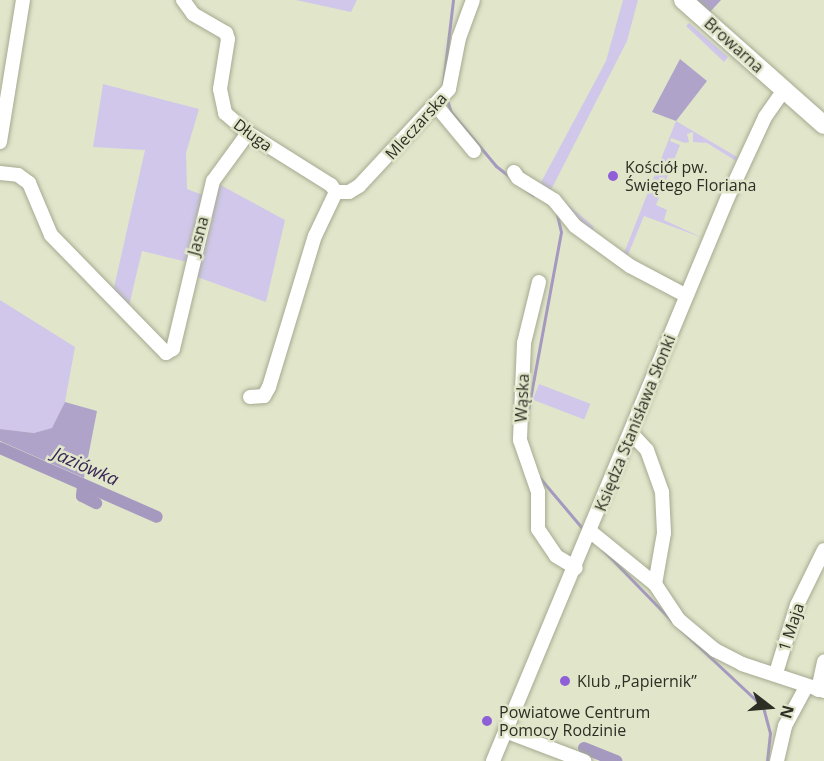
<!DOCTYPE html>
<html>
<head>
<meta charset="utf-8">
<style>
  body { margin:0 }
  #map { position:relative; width:824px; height:761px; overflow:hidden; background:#e1e6cb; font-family:"Open Sans",sans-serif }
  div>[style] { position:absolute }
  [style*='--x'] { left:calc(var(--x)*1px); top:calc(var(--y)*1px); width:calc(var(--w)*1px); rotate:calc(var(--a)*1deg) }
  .green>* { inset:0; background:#d1c7ea; transform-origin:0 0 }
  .forest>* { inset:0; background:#afa3ca }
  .stream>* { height:3px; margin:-1.5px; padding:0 1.5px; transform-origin:1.5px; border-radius:1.5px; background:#a599c0 }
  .canal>* { height:12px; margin:-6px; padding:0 6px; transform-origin:6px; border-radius:6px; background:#a599c0 }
  .roads { filter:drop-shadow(0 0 2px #a5aa90) drop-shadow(0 0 2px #a5aa90) }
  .street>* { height:14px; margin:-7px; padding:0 7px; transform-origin:7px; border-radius:7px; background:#fff }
  .secondary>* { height:18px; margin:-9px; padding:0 9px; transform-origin:9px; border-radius:9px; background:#fff }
  .dots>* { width:16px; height:16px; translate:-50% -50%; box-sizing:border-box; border:3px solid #e1e6cb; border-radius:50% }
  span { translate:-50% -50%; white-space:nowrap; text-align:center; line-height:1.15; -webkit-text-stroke:5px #e1e6cb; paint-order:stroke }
  .street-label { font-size:16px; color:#2d2f25 }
  .poi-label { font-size:16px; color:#2d2f25 }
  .left { translate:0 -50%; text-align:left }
  .water-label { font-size:18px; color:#372455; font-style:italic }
  .north { position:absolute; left:740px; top:677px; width:60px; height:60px; -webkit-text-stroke:4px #e1e6cb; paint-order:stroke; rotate:106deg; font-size:16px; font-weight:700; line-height:24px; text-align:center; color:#2d2f25 }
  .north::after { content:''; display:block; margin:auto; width:21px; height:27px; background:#2d2f25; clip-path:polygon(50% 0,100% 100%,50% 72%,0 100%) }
</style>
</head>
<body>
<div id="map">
  <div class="green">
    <i style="clip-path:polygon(296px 0,357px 0,351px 12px)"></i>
    <i style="clip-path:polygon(623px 0,638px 0,627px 41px,551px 190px,594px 227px,591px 234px,624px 253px,676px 121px,737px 157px,736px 161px,707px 143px,693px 142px,693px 132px,687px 134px,689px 142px,685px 143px,671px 138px,670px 141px,680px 145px,656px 205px,667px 210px,664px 220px,703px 238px,644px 216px,625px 262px,573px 224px,539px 186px,606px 61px)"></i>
    <i style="clip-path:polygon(689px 23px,728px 57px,724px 62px,686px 26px)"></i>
    <i style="clip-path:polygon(103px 84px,199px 109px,186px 153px,187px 189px,208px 197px,213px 181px,285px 220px,266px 302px,189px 274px,191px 263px,142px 251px,128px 310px,113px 292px,145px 150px,93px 147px)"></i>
    <i style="clip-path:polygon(0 300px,75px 347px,65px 402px,53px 428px,34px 433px,0 429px)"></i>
    <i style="left:539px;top:384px;width:55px;height:17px;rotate:21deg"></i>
  </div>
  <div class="forest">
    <i style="clip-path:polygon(697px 0,721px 0,710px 12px)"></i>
    <i style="clip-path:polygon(680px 59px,707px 81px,676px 121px,652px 112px)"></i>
    <i style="clip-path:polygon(65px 402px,97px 411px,84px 478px,0 441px,0 429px,34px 433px,52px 428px)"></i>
  </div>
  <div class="stream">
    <i style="--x:443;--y:84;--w:85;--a:-83.2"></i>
    <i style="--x:447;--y:100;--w:13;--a:72"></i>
    <i style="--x:451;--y:112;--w:70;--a:50.2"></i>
    <i style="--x:496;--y:166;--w:47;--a:38.1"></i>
    <i style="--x:528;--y:410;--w:181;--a:-79.5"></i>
    <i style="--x:561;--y:232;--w:18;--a:-103"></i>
    <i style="--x:539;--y:477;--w:68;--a:49.8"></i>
    <i style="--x:602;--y:549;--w:100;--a:45.8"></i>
    <i style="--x:679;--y:628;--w:115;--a:43.2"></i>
    <i style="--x:763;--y:707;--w:27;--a:75"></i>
    <i style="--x:770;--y:733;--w:28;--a:96"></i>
  </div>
  <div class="canal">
    <i style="--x:0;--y:448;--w:171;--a:23.7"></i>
    <i style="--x:83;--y:486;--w:10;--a:96"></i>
    <i style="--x:82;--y:496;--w:16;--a:27"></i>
    <i style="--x:584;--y:748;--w:35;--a:22"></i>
  </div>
  <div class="roads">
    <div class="street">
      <i style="--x:183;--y:0;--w:17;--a:54"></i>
      <i style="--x:193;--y:14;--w:38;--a:30"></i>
      <i style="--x:226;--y:33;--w:6;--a:72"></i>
      <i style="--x:228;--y:39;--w:51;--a:99.1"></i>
      <i style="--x:220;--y:89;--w:25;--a:78"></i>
      <i style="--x:225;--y:113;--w:30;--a:41"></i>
      <i style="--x:248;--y:133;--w:98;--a:32.1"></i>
      <i style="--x:331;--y:185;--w:9;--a:54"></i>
      <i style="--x:435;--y:104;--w:61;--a:50.3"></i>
      <i style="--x:0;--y:142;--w:144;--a:-80.8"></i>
      <i style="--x:514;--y:172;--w:7;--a:56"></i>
      <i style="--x:518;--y:178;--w:42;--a:31.4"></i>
      <i style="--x:554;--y:200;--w:33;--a:51"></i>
      <i style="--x:575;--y:226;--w:68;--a:36"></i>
      <i style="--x:630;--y:266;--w:64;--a:27.8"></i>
      <i style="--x:0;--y:173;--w:18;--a:6"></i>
      <i style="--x:18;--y:175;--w:14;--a:36"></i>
      <i style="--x:29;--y:183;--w:56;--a:67.1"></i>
      <i style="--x:51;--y:235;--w:165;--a:45.7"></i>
      <i style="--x:166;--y:353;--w:8;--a:-30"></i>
      <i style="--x:173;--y:349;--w:173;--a:-76.6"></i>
      <i style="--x:213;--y:181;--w:59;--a:-53.9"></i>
      <i style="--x:336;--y:192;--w:13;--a:0"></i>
      <i style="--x:349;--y:192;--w:12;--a:-31"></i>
      <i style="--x:359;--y:186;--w:132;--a:-47.1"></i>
      <i style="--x:449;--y:89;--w:52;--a:-78.9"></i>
      <i style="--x:459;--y:38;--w:40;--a:-69.8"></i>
      <i style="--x:539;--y:282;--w:63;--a:103.8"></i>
      <i style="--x:524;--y:343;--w:97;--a:92.4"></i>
      <i style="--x:520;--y:440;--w:55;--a:70.9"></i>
      <i style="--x:538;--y:492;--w:37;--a:90"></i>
      <i style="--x:538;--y:529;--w:32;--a:56"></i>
      <i style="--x:556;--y:556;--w:23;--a:31"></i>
      <i style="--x:250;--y:397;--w:14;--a:-4"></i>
      <i style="--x:264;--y:396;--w:10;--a:-61"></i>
      <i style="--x:269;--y:387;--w:158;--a:-73.1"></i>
      <i style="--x:315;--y:236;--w:49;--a:-64.5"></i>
      <i style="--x:631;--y:433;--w:23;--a:47"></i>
      <i style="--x:647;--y:450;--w:45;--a:70.3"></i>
      <i style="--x:662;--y:492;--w:41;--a:87.2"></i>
      <i style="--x:664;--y:533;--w:52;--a:100"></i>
      <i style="--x:591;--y:532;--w:82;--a:39.1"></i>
      <i style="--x:655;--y:584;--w:43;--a:56.3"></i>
      <i style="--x:679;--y:620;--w:47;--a:39.8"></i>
      <i style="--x:715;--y:650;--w:30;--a:27"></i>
      <i style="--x:742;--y:664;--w:86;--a:18.2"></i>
      <i style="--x:776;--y:673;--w:71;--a:-72.8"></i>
      <i style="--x:797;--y:605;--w:61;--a:-63.9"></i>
      <i style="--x:818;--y:690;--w:29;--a:-78"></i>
      <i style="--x:505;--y:731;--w:85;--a:20.8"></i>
      <i style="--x:493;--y:761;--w:609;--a:-67.39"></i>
      <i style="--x:727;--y:199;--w:90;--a:-65.1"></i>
      <i style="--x:765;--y:117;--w:33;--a:-55"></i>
      <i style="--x:777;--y:761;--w:36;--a:-77"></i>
      <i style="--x:785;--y:726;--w:44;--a:-61.7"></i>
    </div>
    <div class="secondary">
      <i style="--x:683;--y:0;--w:188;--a:41.6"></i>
    </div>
  </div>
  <div class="dots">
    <i style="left:613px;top:176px;background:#8f5fd8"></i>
    <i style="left:565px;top:681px;background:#8f5fd8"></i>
    <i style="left:487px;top:721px;background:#8f5fd8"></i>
  </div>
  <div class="street-label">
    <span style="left:734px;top:45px;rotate:42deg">Browarna</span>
    <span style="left:416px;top:126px;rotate:-48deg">Mleczarska</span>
    <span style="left:253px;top:135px;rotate:36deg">Długa</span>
    <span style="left:198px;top:236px;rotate:-75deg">Jasna</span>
    <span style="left:522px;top:398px;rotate:-87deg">Wąska</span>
    <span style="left:635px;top:423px;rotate:-68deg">Księdza Stanisława Słonki</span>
    <span style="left:791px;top:627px;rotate:-72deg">1 Maja</span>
  </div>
  <div class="poi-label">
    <span class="left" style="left:625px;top:176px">Kościół pw.<br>Świętego Floriana</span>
    <span class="left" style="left:577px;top:681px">Klub „Papiernik”</span>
    <span class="left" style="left:499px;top:721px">Powiatowe Centrum<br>Pomocy Rodzinie</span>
  </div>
  <div class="water-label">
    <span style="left:86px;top:466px;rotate:24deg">Jaziówka</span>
  </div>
  <div class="north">N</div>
</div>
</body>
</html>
